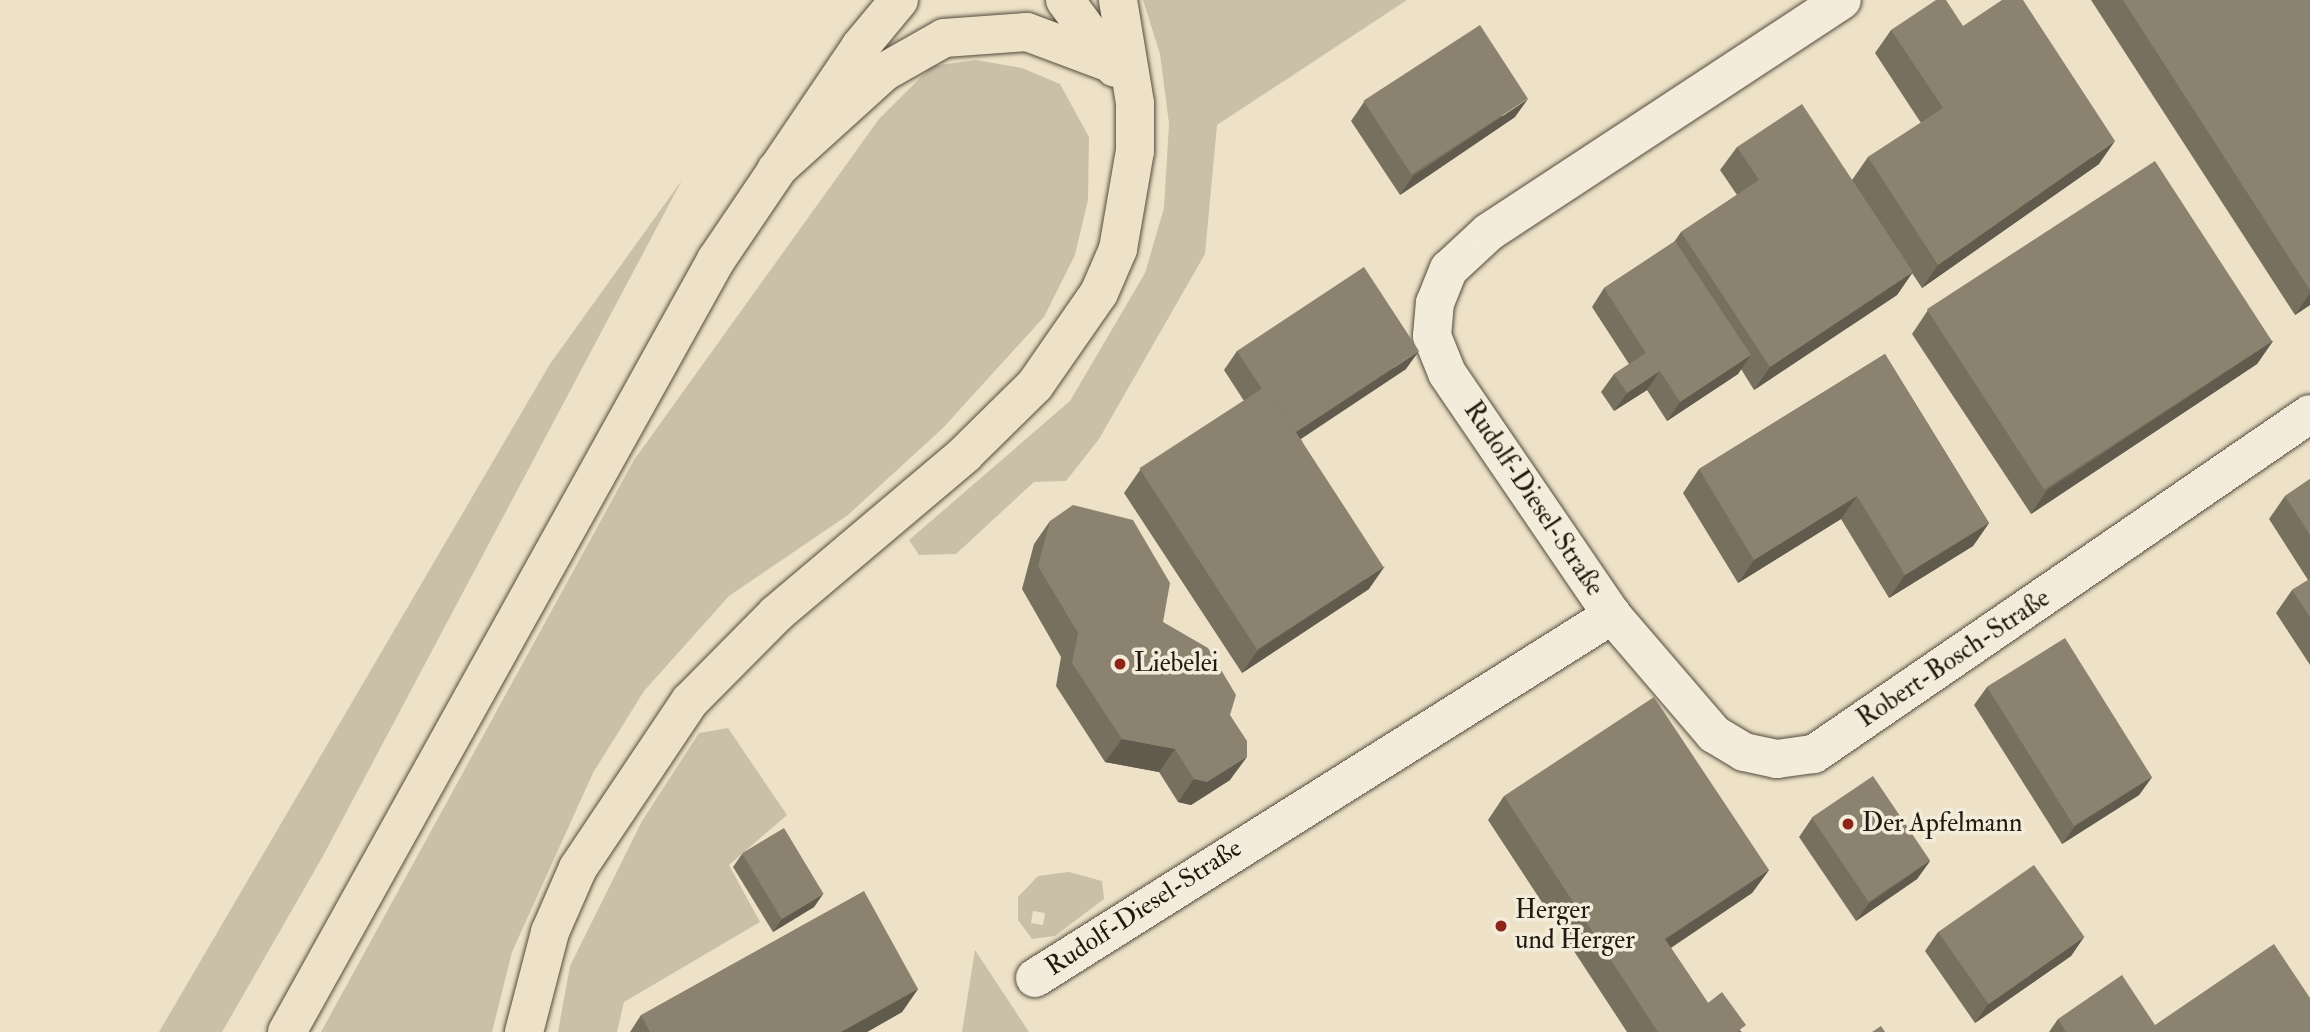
<!DOCTYPE html>
<html>
<head>
<meta charset="utf-8">
<style>
  body { margin:0 }
  #map { position:relative; width:2310px; height:1032px; overflow:hidden; background:#ede2c7; font-family:"IM FELL Double Pica",serif }
  div>[style] { position:absolute }
  [style*='--x'] { left:calc(var(--x)*1px); top:calc(var(--y)*1px); width:calc(var(--w)*1px); rotate:calc(var(--a)*1deg) }
  .green>* { inset:0; background:#cac0a8 }
  .roads { filter:drop-shadow(0 0 2px #544b3e) drop-shadow(0 0 2px #544b3e) }
  .minor>* { height:38px; margin:-19px; padding:0 19px; transform-origin:19px; border-radius:19px; background:#f3ecdb }
  .major>* { height:38px; margin:-19px; padding:0 19px; transform-origin:19px; border-radius:19px; background:#ede2c7 }
  .highway>* { height:38px; margin:-19px; padding:0 19px; transform-origin:19px; border-radius:19px; background:#ede2c7 }
  .wall>* { inset:0; background:#78705f }
  .shaded-wall>* { inset:0; background:#615b4e }
  .building>* { inset:0; background:#8b826f; transform-origin:0 0 }
  .dots>* { width:19px; height:19px; translate:-50% -50%; box-sizing:border-box; border:4px solid #f3ecdb; border-radius:50% }
  span { translate:-50% -50%; white-space:nowrap; text-align:center; line-height:1.15; -webkit-text-stroke:7px #f3ecdb; paint-order:stroke }
  .street-label { font-size:26px; color:#211910 }
  .poi-label { font-size:26px; color:#211910 }
  .left { translate:0 -50%; text-align:left }
</style>
</head>
<body>
<div id="map">
  <div class="green">
    <i style="clip-path:polygon(1143px 0,1407px 0,1217px 125px,1205px 254px,1099px 439px,1066px 481px,1034px 482px,956px 554px,919px 555px,909px 540px,1070px 401px,1145px 273px,1164px 208px,1169px 124px,1160px 54px)"></i>
    <i style="clip-path:polygon(976px 60px,1022px 68px,1060px 84px,1089px 137px,1088px 200px,1075px 255px,1044px 317px,943px 428px,848px 515px,729px 596px,644px 691px,593px 773px,512px 952px,492px 1032px,321px 1032px,634px 460px,879px 119px,932px 66px)"></i>
    <i style="clip-path:polygon(682px 180px,323px 856px,222px 1032px,159px 1032px,550px 364px)"></i>
    <i style="clip-path:polygon(728px 728px,787px 815px,729px 865px,760px 922px,624px 1002px,617px 1032px,558px 1032px,570px 966px,642px 821px,699px 733px)"></i>
    <i style="clip-path:polygon(evenodd,1069px 872px,1102px 881px,1104px 899px,1055px 936px,1032px 939px,1018px 920px,1018px 897px,1038px 876px,1069px 872px,1033px 911px,1045px 913px,1043px 925px,1031px 923px,1033px 911px)"></i>
    <i style="clip-path:polygon(975px 950px,1029px 1032px,962px 1032px)"></i>
  </div>
  <div class="roads">
    <div class="minor">
      <i style="--x:1612;--y:615;--w:157;--a:49.4"></i>
      <i style="--x:1714;--y:734;--w:35;--a:31"></i>
      <i style="--x:1744;--y:752;--w:34;--a:12"></i>
      <i style="--x:1777;--y:759;--w:37;--a:-8"></i>
      <i style="--x:1814;--y:754;--w:601;--a:-34.43"></i>
      <i style="--x:1035;--y:978;--w:682;--a:-32.17"></i>
      <i style="--x:1612;--y:615;--w:293;--a:-124.3"></i>
      <i style="--x:1447;--y:373;--w:40;--a:-112"></i>
      <i style="--x:1432;--y:336;--w:33;--a:-85"></i>
      <i style="--x:1435;--y:303;--w:37;--a:-68"></i>
      <i style="--x:1449;--y:269;--w:54;--a:-42.8"></i>
      <i style="--x:1489;--y:232;--w:422;--a:-33.3"></i>
    </div>
    <div class="major">
      <i style="--x:287;--y:1032;--w:883;--a:-60.94"></i>
      <i style="--x:716;--y:260;--w:257;--a:-55.9"></i>
      <i style="--x:860;--y:47;--w:61;--a:-50.3"></i>
    </div>
    <div class="highway">
      <i style="--x:1065;--y:0;--w:84;--a:53.7"></i>
      <i style="--x:776;--y:170;--w:146;--a:-42.2"></i>
      <i style="--x:884;--y:72;--w:69;--a:-29.5"></i>
      <i style="--x:944;--y:38;--w:83;--a:-4.1"></i>
      <i style="--x:1027;--y:32;--w:92;--a:20.4"></i>
      <i style="--x:524;--y:1032;--w:103;--a:-75.4"></i>
      <i style="--x:550;--y:932;--w:70;--a:-66.4"></i>
      <i style="--x:578;--y:868;--w:201;--a:-56.2"></i>
      <i style="--x:690;--y:701;--w:122;--a:-45.3"></i>
      <i style="--x:776;--y:614;--w:248;--a:-40.2"></i>
      <i style="--x:965;--y:454;--w:98;--a:-44.6"></i>
      <i style="--x:1035;--y:385;--w:112;--a:-55.2"></i>
      <i style="--x:1099;--y:293;--w:48;--a:-66.6"></i>
      <i style="--x:1118;--y:249;--w:99;--a:-80.2"></i>
      <i style="--x:1135;--y:151;--w:48;--a:-90"></i>
      <i style="--x:1135;--y:103;--w:104;--a:-99.4"></i>
    </div>
  </div>
  <div class="wall">
    <i style="clip-path:polygon(2091px 0,2310px 0,2310px 305px,2295px 315px)"></i>
    <i style="clip-path:polygon(1963px 26px,2099px 164px,1922px 288px,1912px 273px,1897px 295px,1754px 390px,1741px 369px,1738px 374px,1667px 421px,1647px 390px,1614px 411px,1601px 392px,1614px 374px,1629px 364px,1592px 307px,1604px 288px,1674px 242px,1681px 232px,1737px 195px,1720px 170px,1737px 147px,1852px 180px,1868px 157px,1921px 123px,1875px 53px,1891px 30px)"></i>
    <i style="clip-path:polygon(1364px 102px,1515px 117px,1400px 195px,1351px 121px)"></i>
    <i style="clip-path:polygon(1928px 310px,2273px 341px,2257px 364px,2031px 514px,1912px 334px)"></i>
    <i style="clip-path:polygon(1237px 351px,1406px 369px,1301px 439px,1369px 589px,1242px 673px,1124px 493px,1140px 470px,1244px 401px,1224px 370px)"></i>
    <i style="clip-path:polygon(1885px 354px,1989px 523px,1973px 546px,1889px 598px,1841px 519px,1738px 583px,1683px 493px,1699px 469px)"></i>
    <i style="clip-path:polygon(2310px 479px,2310px 665px,2276px 613px,2292px 590px,2308px 580px,2269px 519px,2285px 496px)"></i>
    <i style="clip-path:polygon(1050px 521px,1163px 622px,1230px 715px,1230px 780px,1191px 805px,1178px 802px,1159px 772px,1105px 762px,1056px 686px,1061px 657px,1022px 589px,1034px 544px)"></i>
    <i style="clip-path:polygon(1987px 687px,2152px 777px,2139px 795px,2062px 844px,1974px 705px)"></i>
    <i style="clip-path:polygon(1504px 796px,1769px 870px,1752px 893px,1671px 948px,1708px 1003px,1742px 1032px,1627px 1032px,1488px 820px)"></i>
    <i style="clip-path:polygon(1812px 818px,1930px 861px,1917px 879px,1856px 921px,1799px 837px)"></i>
    <i style="clip-path:polygon(742px 854px,823px 894px,814px 907px,773px 932px,733px 867px)"></i>
    <i style="clip-path:polygon(1938px 932px,2084px 937px,2071px 956px,1975px 1023px,1925px 951px)"></i>
    <i style="clip-path:polygon(918px 989px,902px 1012px,867px 1032px,630px 1032px,641px 1015px)"></i>
    <i style="clip-path:polygon(2058px 1019px,2155px 1025px,2310px 1032px,2049px 1032px)"></i>
  </div>
  <div class="shaded-wall">
    <i style="clip-path:polygon(1528px 99px,1515px 117px,1400px 195px,1413px 176px)"></i>
    <i style="clip-path:polygon(2115px 141px,2099px 164px,1922px 288px,1938px 265px)"></i>
    <i style="clip-path:polygon(1913px 272px,1897px 295px,1754px 390px,1770px 367px)"></i>
    <i style="clip-path:polygon(2310px 293px,2310px 305px,2295px 315px)"></i>
    <i style="clip-path:polygon(2273px 341px,2257px 364px,2031px 514px,2047px 490px)"></i>
    <i style="clip-path:polygon(1419px 351px,1406px 369px,1279px 453px,1292px 435px)"></i>
    <i style="clip-path:polygon(1751px 355px,1738px 374px,1667px 421px,1680px 402px)"></i>
    <i style="clip-path:polygon(1660px 371px,1647px 390px,1614px 411px,1627px 393px)"></i>
    <i style="clip-path:polygon(1857px 496px,1841px 519px,1738px 583px,1754px 560px)"></i>
    <i style="clip-path:polygon(1989px 523px,1973px 546px,1889px 598px,1905px 575px)"></i>
    <i style="clip-path:polygon(1385px 566px,1369px 589px,1242px 673px,1258px 650px)"></i>
    <i style="clip-path:polygon(1122px 739px,1175px 749px,1159px 772px,1105px 762px)"></i>
    <i style="clip-path:polygon(1247px 757px,1230px 780px,1191px 805px,1178px 802px,1194px 779px)"></i>
    <i style="clip-path:polygon(2152px 777px,2139px 795px,2062px 844px,2075px 826px)"></i>
    <i style="clip-path:polygon(1930px 861px,1917px 879px,1856px 921px,1869px 903px)"></i>
    <i style="clip-path:polygon(1769px 870px,1752px 893px,1649px 962px,1665px 939px)"></i>
    <i style="clip-path:polygon(823px 894px,814px 907px,773px 932px,782px 919px)"></i>
    <i style="clip-path:polygon(2084px 937px,2071px 956px,1975px 1023px,1988px 1004px)"></i>
    <i style="clip-path:polygon(918px 989px,902px 1012px,867px 1032px,841px 1032px)"></i>
  </div>
  <div class="building">
    <i style="clip-path:polygon(1936px 0,1946px 0,1963px 26px,2002px 0,2023px 0,2115px 141px,1938px 265px,1868px 157px,1943px 108px,1891px 30px)"></i>
    <i style="clip-path:polygon(2123px 0,2310px 0,2310px 290px)"></i>
    <i style="left:1480px;top:25px;width:88px;height:139px;rotate:57deg"></i>
    <i style="clip-path:polygon(1802px 104px,1913px 272px,1770px 367px,1681px 232px,1759px 180px,1737px 147px)"></i>
    <i style="left:2155px;top:161px;width:215px;height:272px;rotate:57deg"></i>
    <i style="clip-path:polygon(1675px 241px,1751px 355px,1680px 402px,1660px 371px,1627px 393px,1614px 374px,1646px 353px,1604px 288px)"></i>
    <i style="clip-path:polygon(1364px 267px,1419px 351px,1296px 432px,1266px 386px,1262px 389px,1237px 351px)"></i>
    <i style="clip-path:polygon(1885px 354px,1989px 523px,1905px 575px,1857px 496px,1754px 560px,1699px 469px)"></i>
    <i style="left:1266px;top:386px;width:216px;height:151px;rotate:57deg"></i>
    <i style="clip-path:polygon(2310px 479px,2310px 535px,2285px 496px)"></i>
    <i style="clip-path:polygon(1073px 505px,1133px 520px,1170px 583px,1163px 622px,1208px 648px,1236px 695px,1230px 715px,1247px 741px,1247px 757px,1207px 782px,1194px 779px,1175px 749px,1122px 739px,1072px 663px,1078px 633px,1038px 566px,1050px 521px)"></i>
    <i style="clip-path:polygon(2310px 579px,2310px 617px,2292px 590px)"></i>
    <i style="left:2065px;top:638px;width:164px;height:92px;rotate:58deg"></i>
    <i style="clip-path:polygon(1654px 697px,1769px 870px,1665px 939px,1708px 1003px,1722px 992px,1746px 1025px,1737px 1032px,1658px 1032px,1504px 796px)"></i>
    <i style="left:1873px;top:776px;width:102px;height:74px;rotate:56deg"></i>
    <i style="left:784px;top:828px;width:77px;height:49px;rotate:59deg"></i>
    <i style="left:2034px;top:865px;width:88px;height:117px;rotate:55deg"></i>
    <i style="clip-path:polygon(864px 891px,918px 989px,841px 1032px,650px 1032px,641px 1015px)"></i>
    <i style="clip-path:polygon(2274px 944px,2310px 998px,2310px 1032px,2066px 1032px,2058px 1019px,2122px 975px,2155px 1025px)"></i>
    <i style="clip-path:polygon(1881px 1026px,1885px 1032px,1872px 1032px)"></i>
  </div>
  <div class="dots">
    <i style="left:1120px;top:664px;background:#8f2418"></i>
    <i style="left:1848px;top:824px;background:#8f2418"></i>
    <i style="left:1501px;top:926px;background:#8f2418"></i>
  </div>
  <div class="street-label">
    <span style="left:1533px;top:499px;rotate:56deg">Rudolf-Diesel-Straße</span>
    <span style="left:1954px;top:659px;rotate:-34deg">Robert-Bosch-Straße</span>
    <span style="left:1144px;top:908px;rotate:-33deg">Rudolf-Diesel-Straße</span>
  </div>
  <div class="poi-label">
    <span class="left" style="left:1134px;top:664px">Liebelei</span>
    <span class="left" style="left:1862px;top:824px">Der Apfelmann</span>
    <span class="left" style="left:1515px;top:926px">Herger<br>und Herger</span>
  </div>
</div>
</body>
</html>
